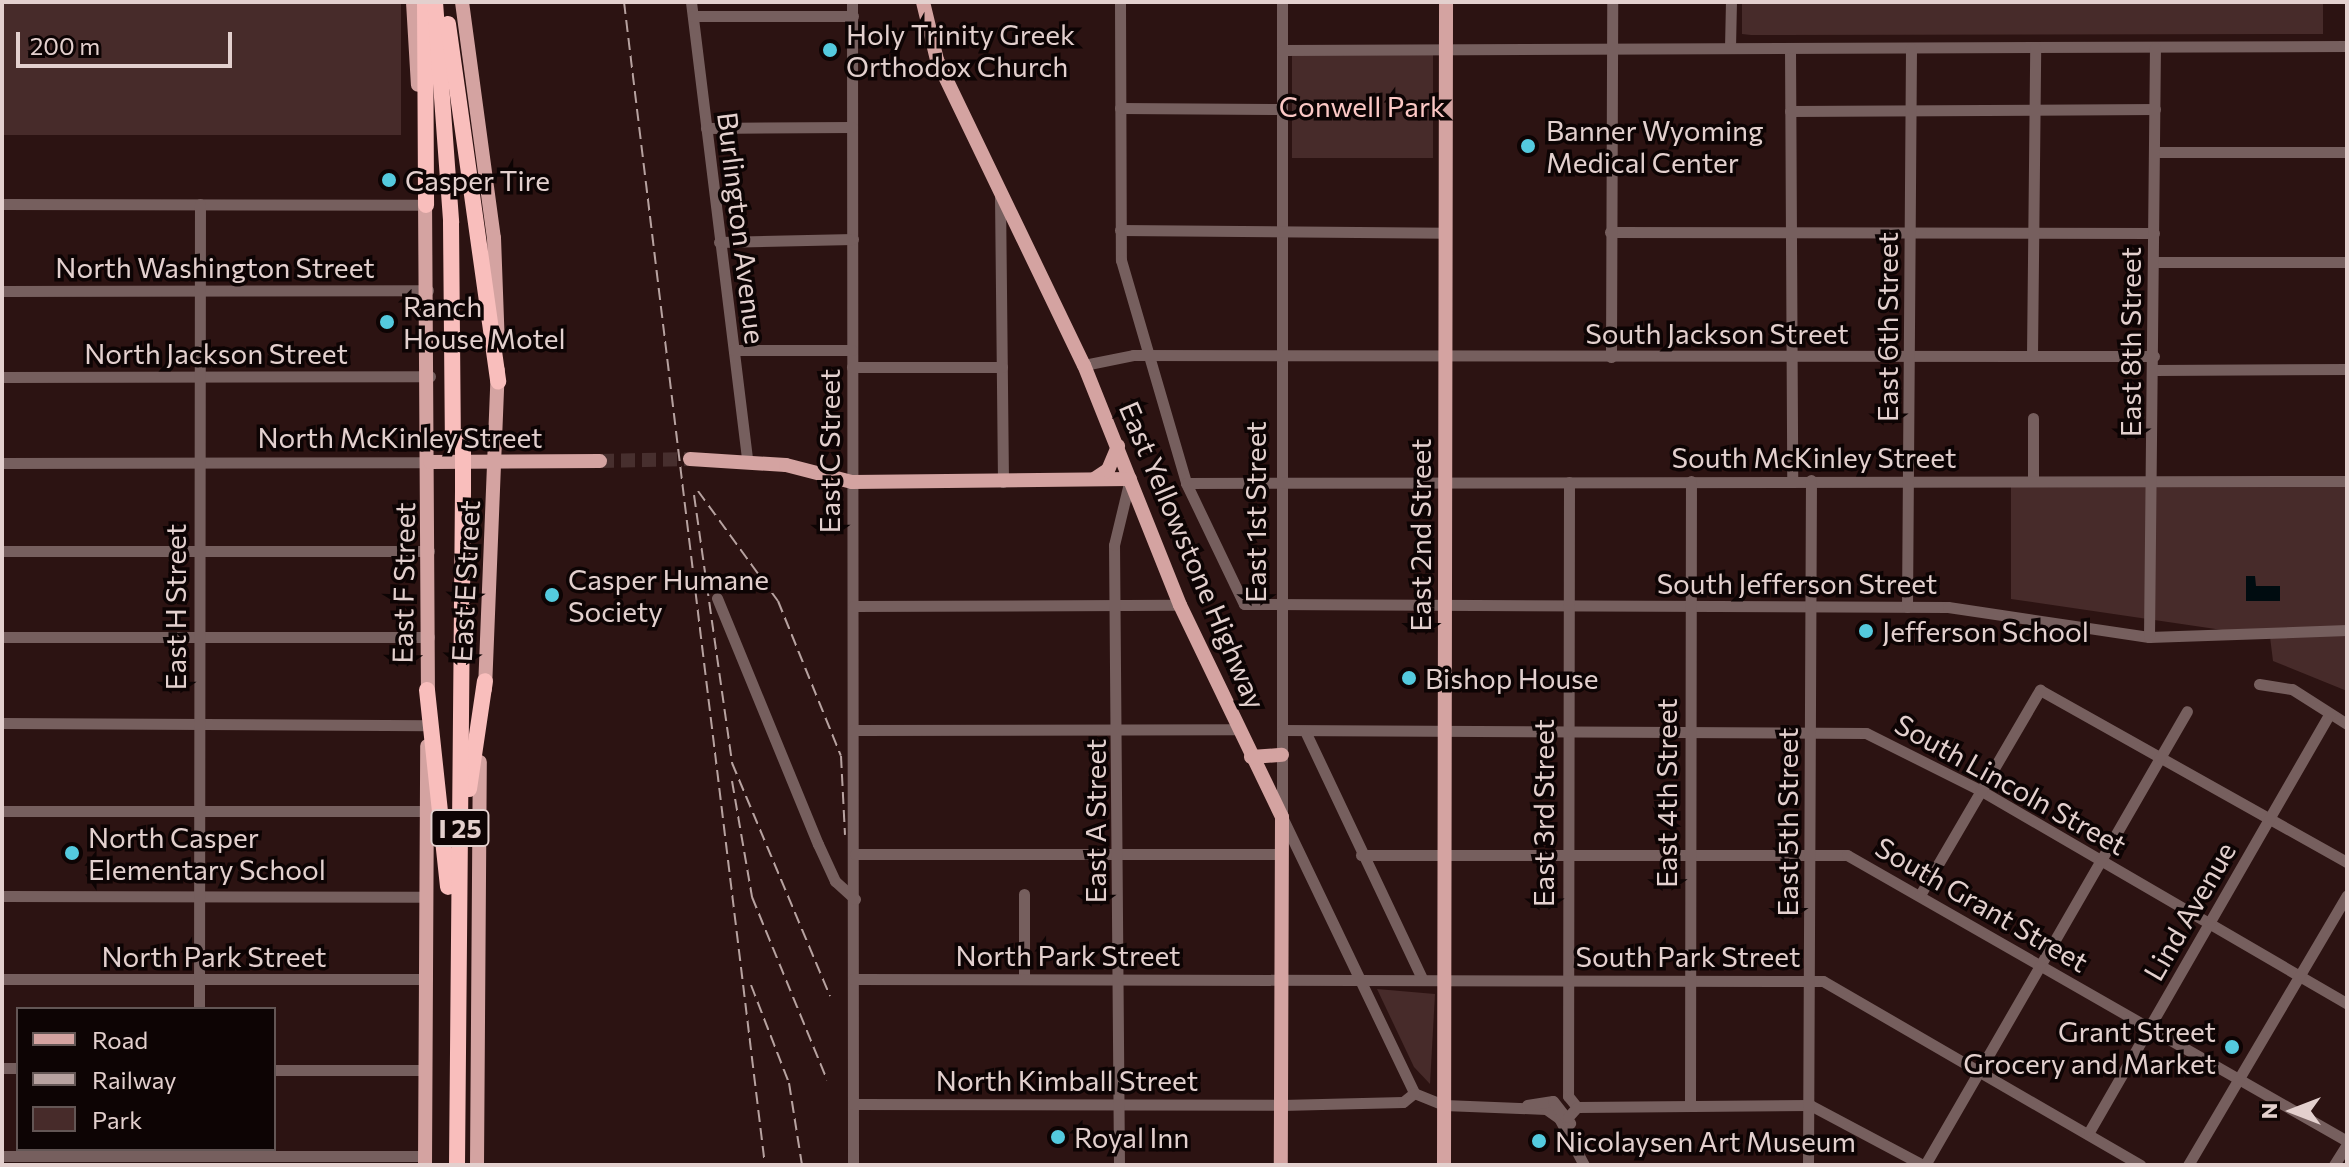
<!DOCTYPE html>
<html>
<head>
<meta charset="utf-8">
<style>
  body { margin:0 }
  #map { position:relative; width:2349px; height:1167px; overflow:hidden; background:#2c1312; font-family:Commissioner,sans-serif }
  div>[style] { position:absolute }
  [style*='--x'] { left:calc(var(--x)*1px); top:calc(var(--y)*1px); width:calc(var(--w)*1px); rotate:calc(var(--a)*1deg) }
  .green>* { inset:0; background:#472b2a; transform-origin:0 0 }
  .water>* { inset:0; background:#000c10 }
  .major-tunnel>* { height:14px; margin-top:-7px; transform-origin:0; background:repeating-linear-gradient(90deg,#472f2e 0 14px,transparent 0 21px) }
  .minor>* { height:11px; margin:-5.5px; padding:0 5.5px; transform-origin:5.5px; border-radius:5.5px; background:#765f5e }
  .major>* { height:14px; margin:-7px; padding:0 7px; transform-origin:7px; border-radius:7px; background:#d4a3a1 }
  .highway>* { height:16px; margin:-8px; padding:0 8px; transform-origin:8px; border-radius:8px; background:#f9bebc }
  .rail>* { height:2px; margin-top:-1px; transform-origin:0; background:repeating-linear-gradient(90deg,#b7a2a0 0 12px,transparent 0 18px) }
  .highway-bridge>* { height:16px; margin:-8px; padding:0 8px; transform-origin:8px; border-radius:8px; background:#f9bebc }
  .dots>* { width:22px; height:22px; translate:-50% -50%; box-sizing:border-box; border:4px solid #0d0404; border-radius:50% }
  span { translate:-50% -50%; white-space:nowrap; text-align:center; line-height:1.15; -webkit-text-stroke:7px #0d0404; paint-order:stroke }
  .shield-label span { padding:2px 6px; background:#0d0404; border:2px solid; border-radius:6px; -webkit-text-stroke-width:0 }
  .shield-label { font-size:26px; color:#e3d0ce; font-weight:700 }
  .poi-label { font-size:28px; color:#e3d0ce }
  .left { translate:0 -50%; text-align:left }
  .right { translate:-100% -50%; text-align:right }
  .park-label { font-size:28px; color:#fcc8c5 }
  .street-label { font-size:28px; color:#e3d0ce }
  .frame { position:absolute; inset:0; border:4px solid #e3d0ce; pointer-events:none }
  .legend { position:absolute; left:16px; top:1007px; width:260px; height:144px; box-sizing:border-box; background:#0d0404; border:2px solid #635655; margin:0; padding:10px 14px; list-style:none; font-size:24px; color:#e3d0ce }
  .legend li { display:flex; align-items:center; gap:16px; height:40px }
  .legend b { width:40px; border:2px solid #635655 }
  .north { position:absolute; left:2253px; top:1071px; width:80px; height:80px; -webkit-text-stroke:6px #0d0404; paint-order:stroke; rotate:270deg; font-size:22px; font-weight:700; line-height:32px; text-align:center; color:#e3d0ce }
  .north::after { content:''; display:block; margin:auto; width:28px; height:36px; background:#e3d0ce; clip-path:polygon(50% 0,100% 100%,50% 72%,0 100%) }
  .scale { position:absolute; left:16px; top:32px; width:216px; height:36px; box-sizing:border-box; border:4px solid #e3d0ce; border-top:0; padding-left:10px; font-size:24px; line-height:28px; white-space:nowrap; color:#e3d0ce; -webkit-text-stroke:6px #0d0404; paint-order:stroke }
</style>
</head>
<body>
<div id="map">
  <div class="green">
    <i style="left:2px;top:2px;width:399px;height:133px"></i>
    <i style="clip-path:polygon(1742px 2px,2323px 2px,2323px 34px,1751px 35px,1742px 34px)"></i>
    <i style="left:1292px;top:55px;width:141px;height:103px"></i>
    <i style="clip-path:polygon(2011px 481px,2347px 483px,2347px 691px,2273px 661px,2270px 637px,2011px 599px)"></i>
    <i style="clip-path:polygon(1377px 989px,1435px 994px,1430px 1084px,1414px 1067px)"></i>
  </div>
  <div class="water">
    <i style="clip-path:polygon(2246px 576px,2255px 576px,2256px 586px,2280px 586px,2280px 601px,2246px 601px)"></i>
  </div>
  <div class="major-tunnel">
    <i style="--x:600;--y:461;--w:90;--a:-1.3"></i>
  </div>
  <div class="minor">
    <i style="--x:691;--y:2;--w:462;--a:83"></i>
    <i style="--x:852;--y:2;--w:1163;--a:89.95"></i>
    <i style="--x:1120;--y:2;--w:258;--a:89.8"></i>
    <i style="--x:1121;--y:260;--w:232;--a:73.7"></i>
    <i style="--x:1186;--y:483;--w:134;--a:64.4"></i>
    <i style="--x:1244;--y:604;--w:704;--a:0.24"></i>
    <i style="--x:1948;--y:607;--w:203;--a:8.5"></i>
    <i style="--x:2149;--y:637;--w:198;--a:-2"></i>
    <i style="--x:1282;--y:2;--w:815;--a:90"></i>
    <i style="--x:1282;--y:817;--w:306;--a:64.4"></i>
    <i style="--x:1414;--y:1093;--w:32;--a:22"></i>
    <i style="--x:1444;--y:1105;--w:102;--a:2.2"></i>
    <i style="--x:1546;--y:1109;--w:16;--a:35"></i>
    <i style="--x:1559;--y:1118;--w:53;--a:62"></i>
    <i style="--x:693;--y:16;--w:160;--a:0"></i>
    <i style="--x:1730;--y:48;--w:46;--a:-88.8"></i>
    <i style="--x:1790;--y:48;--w:432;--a:89.7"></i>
    <i style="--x:1282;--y:50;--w:1065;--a:-0.22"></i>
    <i style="--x:1120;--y:108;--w:161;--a:0.4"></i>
    <i style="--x:1790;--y:111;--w:365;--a:-0.3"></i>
    <i style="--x:706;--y:128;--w:146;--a:-0.4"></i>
    <i style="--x:2155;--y:152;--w:192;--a:0"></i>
    <i style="--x:1000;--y:195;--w:287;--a:89.4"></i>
    <i style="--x:2;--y:204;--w:424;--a:0.1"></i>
    <i style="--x:1120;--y:230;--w:326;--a:0.5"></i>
    <i style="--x:1610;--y:232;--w:544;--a:0.11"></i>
    <i style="--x:719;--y:242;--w:134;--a:-1.3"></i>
    <i style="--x:2154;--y:262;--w:193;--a:0"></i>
    <i style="--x:2;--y:291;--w:426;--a:-0.1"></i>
    <i style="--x:734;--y:350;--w:118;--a:0"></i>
    <i style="--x:2032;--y:356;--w:309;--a:-89.4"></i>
    <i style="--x:1611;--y:357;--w:355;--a:-89.8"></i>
    <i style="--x:1084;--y:365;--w:50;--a:-11.5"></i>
    <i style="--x:1133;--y:355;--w:1021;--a:0.06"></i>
    <i style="--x:852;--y:367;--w:150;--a:0"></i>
    <i style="--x:2154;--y:370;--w:193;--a:-0.3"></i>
    <i style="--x:2;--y:377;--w:428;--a:-0.1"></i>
    <i style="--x:2;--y:463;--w:428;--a:-0.1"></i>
    <i style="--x:2033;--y:480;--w:62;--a:-90"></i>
    <i style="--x:1569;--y:482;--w:614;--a:90.09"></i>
    <i style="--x:1568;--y:1096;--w:14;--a:51"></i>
    <i style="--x:1186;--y:483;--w:1161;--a:-0.1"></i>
    <i style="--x:2;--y:551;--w:427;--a:0"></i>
    <i style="--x:717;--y:598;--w:266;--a:67.7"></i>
    <i style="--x:818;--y:844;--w:41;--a:65.3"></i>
    <i style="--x:835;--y:881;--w:27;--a:42"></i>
    <i style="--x:853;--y:606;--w:327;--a:-0.2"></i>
    <i style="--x:1907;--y:607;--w:559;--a:-89.59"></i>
    <i style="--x:2;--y:637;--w:427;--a:0"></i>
    <i style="--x:2149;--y:637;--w:590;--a:-89.42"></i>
    <i style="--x:2259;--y:684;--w:33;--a:9"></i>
    <i style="--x:2292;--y:689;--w:65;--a:32.5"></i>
    <i style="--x:2;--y:723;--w:426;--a:0.3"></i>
    <i style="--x:853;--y:730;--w:384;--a:-0.1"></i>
    <i style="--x:1282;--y:730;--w:584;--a:0.29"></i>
    <i style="--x:1866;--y:733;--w:127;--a:26.6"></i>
    <i style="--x:1980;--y:790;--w:425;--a:30.2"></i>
    <i style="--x:1305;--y:731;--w:274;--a:64.7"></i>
    <i style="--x:2;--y:811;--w:424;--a:0"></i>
    <i style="--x:855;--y:854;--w:426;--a:0"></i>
    <i style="--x:1361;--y:855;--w:486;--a:0"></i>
    <i style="--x:1847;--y:855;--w:576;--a:29.77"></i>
    <i style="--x:1024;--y:894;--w:85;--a:90"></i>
    <i style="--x:1920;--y:895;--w:238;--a:-59.7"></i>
    <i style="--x:2040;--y:690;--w:352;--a:29.3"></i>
    <i style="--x:2;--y:896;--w:424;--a:0.1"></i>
    <i style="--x:2;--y:979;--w:425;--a:0"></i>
    <i style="--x:853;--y:979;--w:970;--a:0.12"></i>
    <i style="--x:1823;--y:981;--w:367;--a:30.1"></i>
    <i style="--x:199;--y:1009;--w:805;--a:-89.93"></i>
    <i style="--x:2;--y:1068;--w:16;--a:0"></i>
    <i style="--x:274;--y:1070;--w:152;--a:0"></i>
    <i style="--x:853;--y:1104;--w:428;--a:0.1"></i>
    <i style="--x:1281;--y:1105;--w:122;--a:-1.4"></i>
    <i style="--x:1403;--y:1102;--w:14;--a:-39"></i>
    <i style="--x:1690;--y:1104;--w:623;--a:-89.91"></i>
    <i style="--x:1527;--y:1105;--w:26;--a:-9"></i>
    <i style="--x:1553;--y:1101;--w:28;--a:52"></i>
    <i style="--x:1568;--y:1117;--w:13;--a:-48"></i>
    <i style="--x:1577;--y:1107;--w:233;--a:-0.5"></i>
    <i style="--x:1810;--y:1105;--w:128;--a:28"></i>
    <i style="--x:2089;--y:1132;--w:482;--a:-60.1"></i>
    <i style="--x:2;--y:1156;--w:423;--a:0"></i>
    <i style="--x:1119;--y:1165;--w:620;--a:-90.46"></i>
    <i style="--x:1114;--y:545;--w:68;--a:-76.4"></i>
    <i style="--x:1808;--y:1165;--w:685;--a:-89.75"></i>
    <i style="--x:1925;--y:1165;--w:524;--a:-60.01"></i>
    <i style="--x:2188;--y:1165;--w:313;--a:-59.5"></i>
    <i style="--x:2334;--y:1165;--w:25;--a:-58"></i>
  </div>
  <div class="major">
    <i style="--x:413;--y:2;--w:83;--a:86.6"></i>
    <i style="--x:462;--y:2;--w:238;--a:82.3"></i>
    <i style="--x:494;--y:238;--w:107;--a:87.9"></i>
    <i style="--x:923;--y:2;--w:60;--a:76.4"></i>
    <i style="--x:937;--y:60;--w:339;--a:64.3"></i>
    <i style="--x:1084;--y:365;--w:258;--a:68.2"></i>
    <i style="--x:1180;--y:605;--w:235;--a:64.3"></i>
    <i style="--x:1282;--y:817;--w:348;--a:90.2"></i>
    <i style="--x:425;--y:194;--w:507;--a:89.66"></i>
    <i style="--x:690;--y:459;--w:96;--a:3.6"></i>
    <i style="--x:786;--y:465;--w:68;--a:14.4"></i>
    <i style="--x:852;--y:482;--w:278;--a:-0.6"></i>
    <i style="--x:430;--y:462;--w:170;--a:-0.3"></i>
    <i style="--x:1094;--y:479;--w:17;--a:-33"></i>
    <i style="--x:1108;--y:470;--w:26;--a:-67"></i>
    <i style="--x:485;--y:689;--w:319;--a:-87.7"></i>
    <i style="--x:1251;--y:757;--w:31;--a:-4"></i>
    <i style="--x:425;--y:1165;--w:419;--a:-89.7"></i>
    <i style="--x:477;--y:1165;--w:403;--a:-89.6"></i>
    <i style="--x:1444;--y:1165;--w:1163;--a:-89.9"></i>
  </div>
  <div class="highway">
    <i style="--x:425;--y:2;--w:203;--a:89.7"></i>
    <i style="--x:435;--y:2;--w:221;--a:85.8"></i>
    <i style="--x:451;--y:222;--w:216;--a:89.5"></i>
    <i style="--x:448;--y:24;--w:361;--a:82"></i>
    <i style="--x:427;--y:690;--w:198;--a:83.9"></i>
    <i style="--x:469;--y:789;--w:109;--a:-81.6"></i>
    <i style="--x:457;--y:1165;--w:675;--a:-89.49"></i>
  </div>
  <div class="rail">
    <i style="--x:624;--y:2;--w:1172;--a:83.09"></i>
    <i style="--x:698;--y:491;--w:136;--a:54"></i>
    <i style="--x:778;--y:601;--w:167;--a:67.9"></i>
    <i style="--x:841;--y:756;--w:79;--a:87.1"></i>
    <i style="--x:694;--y:495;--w:271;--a:81.9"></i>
    <i style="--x:732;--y:763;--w:253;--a:67.2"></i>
    <i style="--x:732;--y:781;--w:118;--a:80.2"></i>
    <i style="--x:752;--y:897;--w:198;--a:67.7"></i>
    <i style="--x:751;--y:985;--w:105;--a:68.8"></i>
    <i style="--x:789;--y:1083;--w:83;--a:81"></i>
  </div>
  <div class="highway-bridge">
    <i style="--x:463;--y:490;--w:53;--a:-90"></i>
  </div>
  <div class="dots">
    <i style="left:830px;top:50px;background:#54cade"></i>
    <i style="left:1528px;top:146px;background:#54cade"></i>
    <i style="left:389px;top:180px;background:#54cade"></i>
    <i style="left:387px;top:322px;background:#54cade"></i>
    <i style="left:552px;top:595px;background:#54cade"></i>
    <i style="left:1866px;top:631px;background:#54cade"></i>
    <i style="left:1409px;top:678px;background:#54cade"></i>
    <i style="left:72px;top:853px;background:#54cade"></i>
    <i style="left:2232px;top:1047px;background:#54cade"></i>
    <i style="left:1058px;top:1137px;background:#54cade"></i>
    <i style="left:1539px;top:1141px;background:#54cade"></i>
  </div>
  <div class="shield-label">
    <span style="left:460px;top:828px">I 25</span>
  </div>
  <div class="poi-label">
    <span class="left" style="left:846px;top:50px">Holy Trinity Greek<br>Orthodox Church</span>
    <span class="left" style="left:1546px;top:146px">Banner Wyoming<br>Medical Center</span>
    <span class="left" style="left:405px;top:180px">Casper Tire</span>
    <span class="left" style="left:403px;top:322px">Ranch<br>House Motel</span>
    <span class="left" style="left:568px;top:595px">Casper Humane<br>Society</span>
    <span class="left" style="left:1882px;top:631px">Jefferson School</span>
    <span class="left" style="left:1425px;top:678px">Bishop House</span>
    <span class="left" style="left:88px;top:853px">North Casper<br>Elementary School</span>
    <span class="right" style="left:2216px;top:1047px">Grant Street<br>Grocery and Market</span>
    <span class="left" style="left:1074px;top:1137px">Royal Inn</span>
    <span class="left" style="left:1555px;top:1141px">Nicolaysen Art Museum</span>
  </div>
  <div class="park-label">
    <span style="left:1362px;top:106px">Conwell Park</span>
  </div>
  <div class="street-label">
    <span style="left:742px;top:228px;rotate:83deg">Burlington Avenue</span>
    <span style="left:215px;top:267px">North Washington Street</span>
    <span style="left:1887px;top:327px;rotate:-90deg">East 6th Street</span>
    <span style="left:1717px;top:333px">South Jackson Street</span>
    <span style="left:2130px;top:342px;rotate:-90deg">East 8th Street</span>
    <span style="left:216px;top:353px">North Jackson Street</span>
    <span style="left:400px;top:437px">North McKinley Street</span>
    <span style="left:829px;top:451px;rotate:-90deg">East C Street</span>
    <span style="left:1814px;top:457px">South McKinley Street</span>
    <span style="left:1255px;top:512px;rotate:-90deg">East 1st Street</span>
    <span style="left:1420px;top:535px;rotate:-90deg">East 2nd Street</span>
    <span style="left:1193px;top:555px;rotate:67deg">East Yellowstone Highway</span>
    <span style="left:465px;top:581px;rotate:-87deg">East E Street</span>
    <span style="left:403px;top:583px;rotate:-89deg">East F Street</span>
    <span style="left:1797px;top:583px">South Jefferson Street</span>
    <span style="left:175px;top:607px;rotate:-90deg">East H Street</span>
    <span style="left:2011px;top:784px;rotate:29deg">South Lincoln Street</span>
    <span style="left:1666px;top:793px;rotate:-90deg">East 4th Street</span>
    <span style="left:1543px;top:813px;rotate:-90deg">East 3rd Street</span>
    <span style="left:1095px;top:821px;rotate:-90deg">East A Street</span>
    <span style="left:1787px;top:822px;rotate:-90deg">East 5th Street</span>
    <span style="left:1982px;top:904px;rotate:30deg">South Grant Street</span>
    <span style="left:2189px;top:911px;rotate:-60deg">Lind Avenue</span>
    <span style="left:1068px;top:955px">North Park Street</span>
    <span style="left:214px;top:956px">North Park Street</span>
    <span style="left:1688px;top:956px">South Park Street</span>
    <span style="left:1067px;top:1080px">North Kimball Street</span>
  </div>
  <div class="frame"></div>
  <ul class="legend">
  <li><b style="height:10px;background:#d4a3a1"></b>Road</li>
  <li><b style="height:10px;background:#b7a2a0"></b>Railway</li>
  <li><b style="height:22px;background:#472b2a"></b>Park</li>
  </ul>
  <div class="north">N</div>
  <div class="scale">200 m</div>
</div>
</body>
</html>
